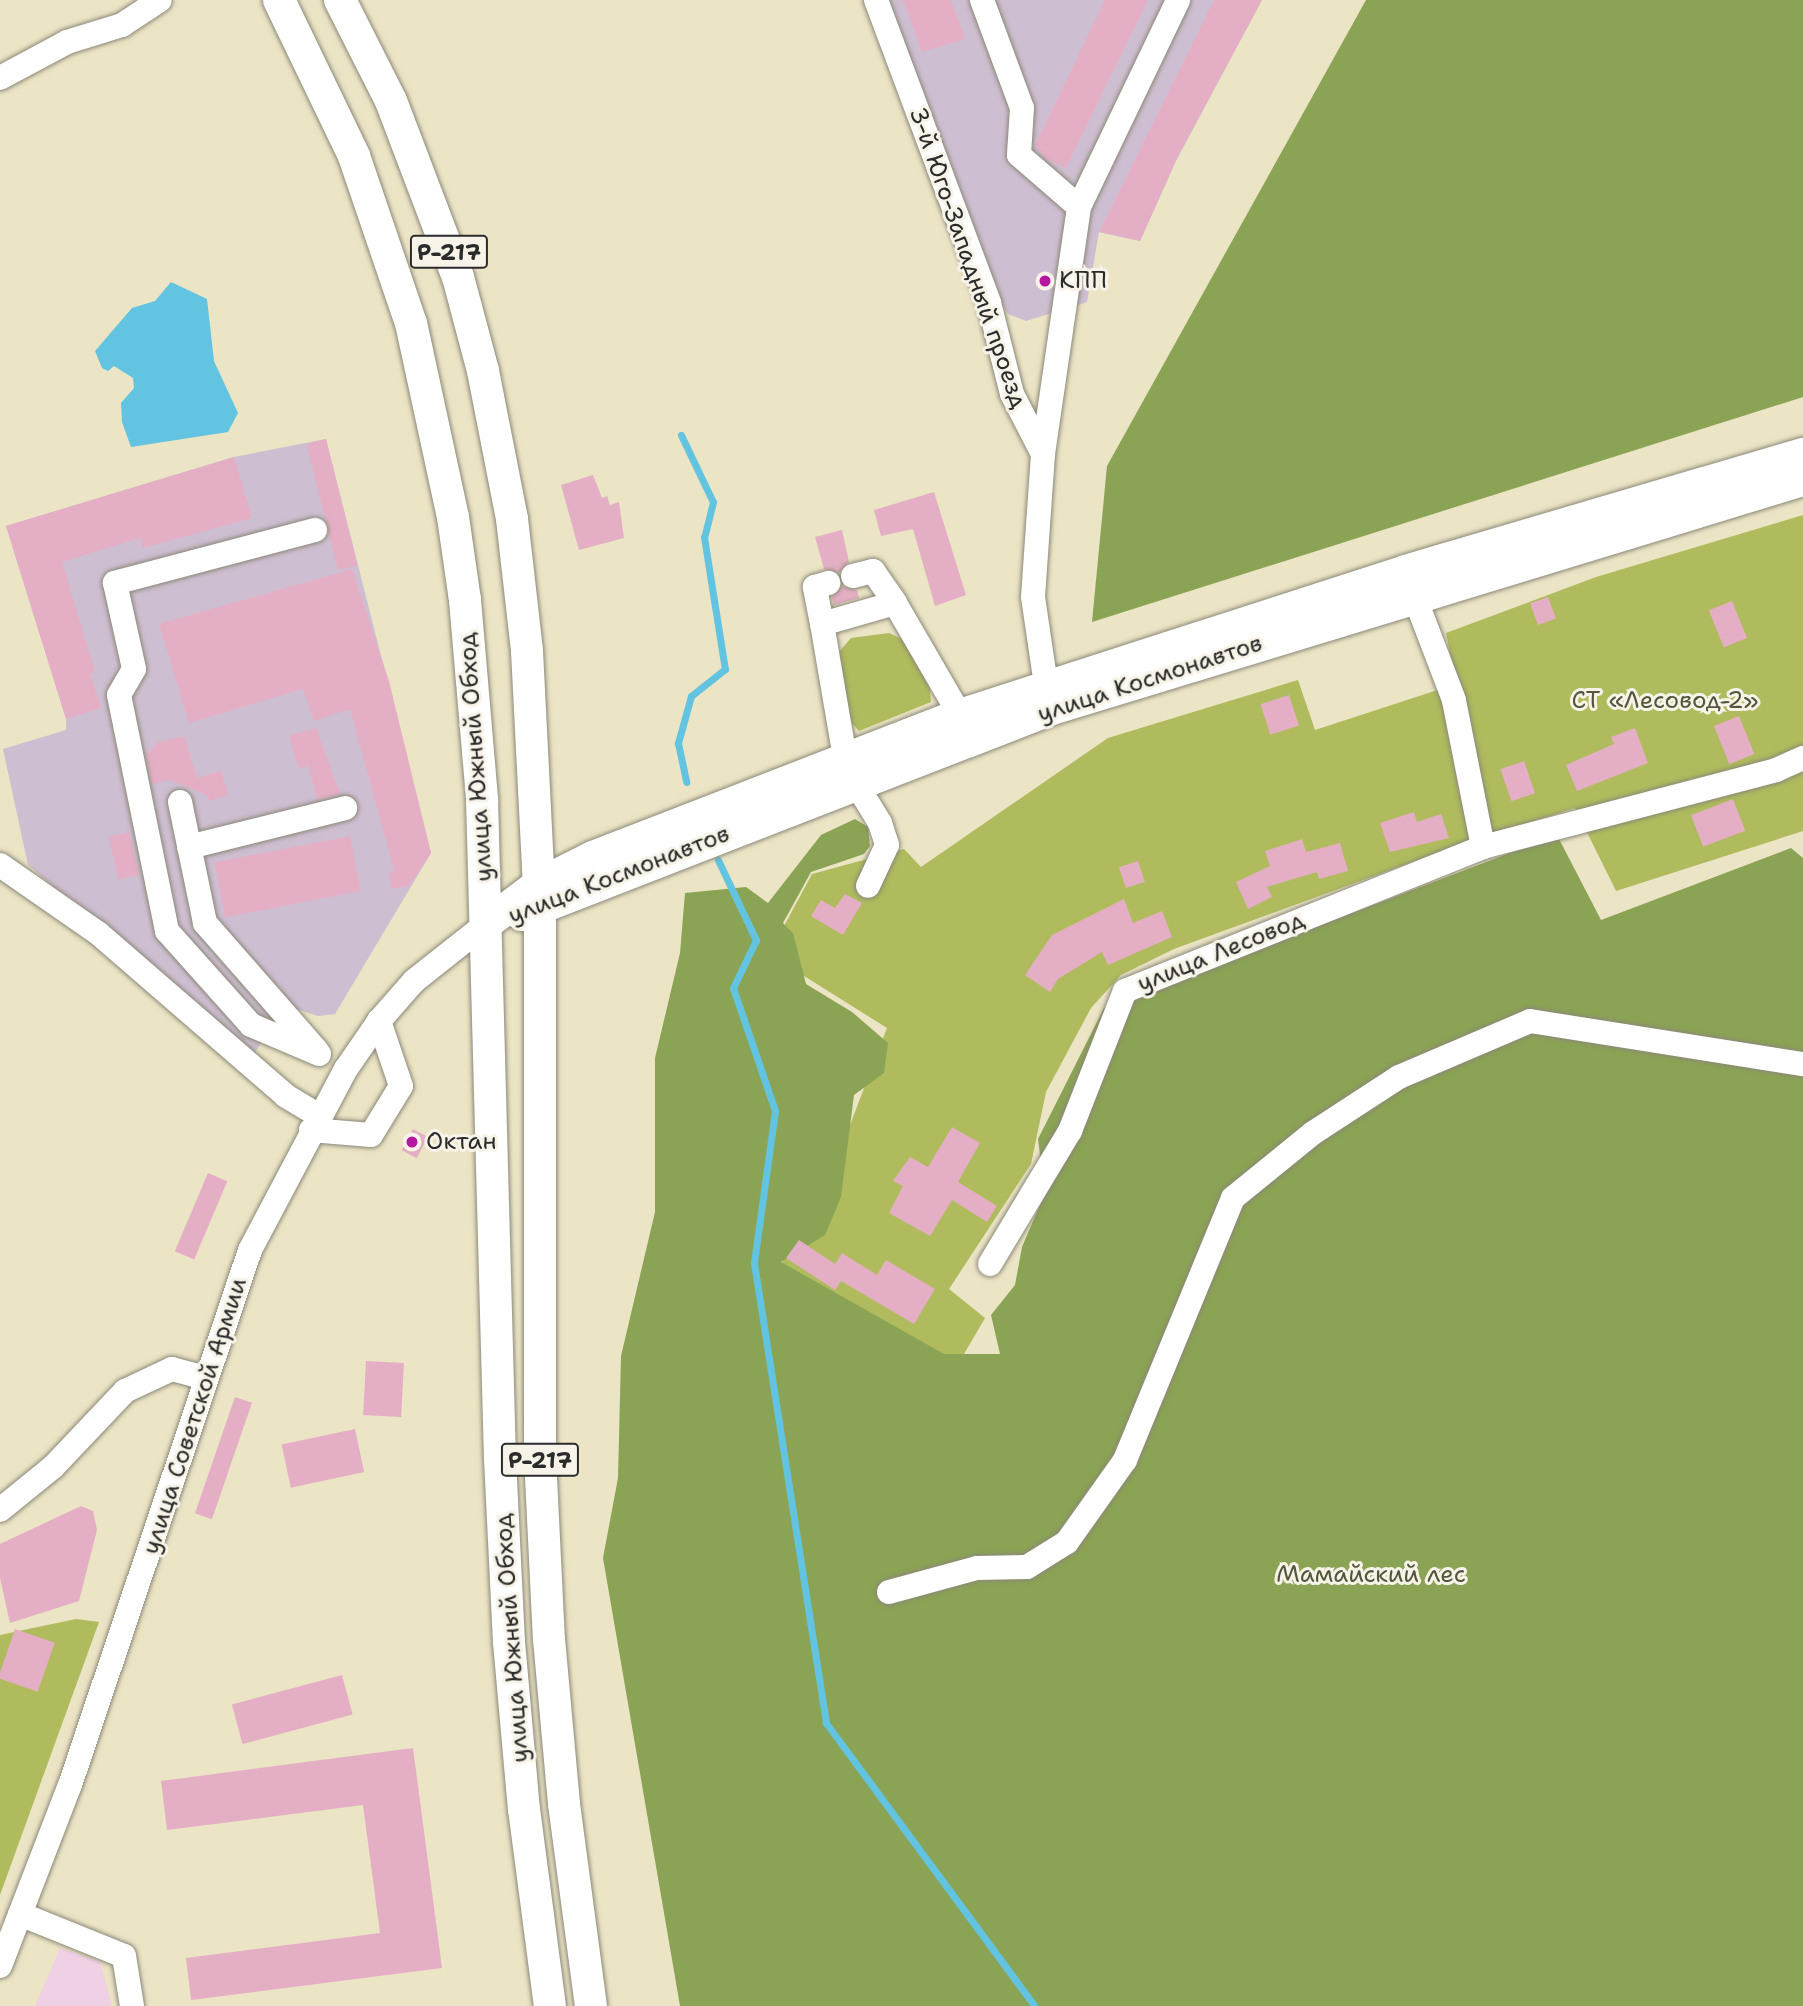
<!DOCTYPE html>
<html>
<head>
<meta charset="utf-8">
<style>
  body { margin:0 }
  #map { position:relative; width:1803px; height:2006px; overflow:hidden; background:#ebe4c5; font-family:"Shantell Sans",sans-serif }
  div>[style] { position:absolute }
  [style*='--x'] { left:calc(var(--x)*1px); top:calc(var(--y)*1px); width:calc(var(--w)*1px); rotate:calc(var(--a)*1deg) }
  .built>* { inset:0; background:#f0d0e4 }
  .industrial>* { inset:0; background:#cebed1 }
  .green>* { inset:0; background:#afbb5d }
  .forest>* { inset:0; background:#8ba354 }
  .water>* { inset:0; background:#62c4e0 }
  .stream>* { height:7px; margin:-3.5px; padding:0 3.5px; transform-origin:3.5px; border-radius:3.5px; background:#62c4e0 }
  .building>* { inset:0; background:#e4afc4; transform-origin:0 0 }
  .roads { filter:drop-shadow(0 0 2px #8b8878) drop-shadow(0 0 2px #8b8878) }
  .minor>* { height:24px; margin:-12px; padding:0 12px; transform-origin:12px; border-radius:12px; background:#fff }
  .major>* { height:32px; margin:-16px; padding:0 16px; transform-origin:16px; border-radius:16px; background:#fff }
  .dots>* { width:19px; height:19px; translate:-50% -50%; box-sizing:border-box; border:4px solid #f7f3e8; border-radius:50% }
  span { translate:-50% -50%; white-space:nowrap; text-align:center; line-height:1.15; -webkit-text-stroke:6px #f7f3e8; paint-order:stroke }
  .shield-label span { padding:2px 5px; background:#f7f3e8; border:2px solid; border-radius:5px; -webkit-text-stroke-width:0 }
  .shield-label { font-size:23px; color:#2b2b2b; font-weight:700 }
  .street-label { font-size:24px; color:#2b2b2b }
  .poi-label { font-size:24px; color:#2b2b2b }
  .left { translate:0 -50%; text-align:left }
  .park-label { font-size:24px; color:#53563a }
</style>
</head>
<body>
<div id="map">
  <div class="built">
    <i style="clip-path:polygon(60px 1948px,100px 1961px,112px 2006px,35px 2006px)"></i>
  </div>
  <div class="industrial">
    <i style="clip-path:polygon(888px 0,1262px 0,1176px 161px,1140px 241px,1099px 232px,1087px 302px,1026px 321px,1008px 314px,990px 286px)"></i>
    <i style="clip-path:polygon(326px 439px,431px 853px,335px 1014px,318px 1016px,287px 1006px,253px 1055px,28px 865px,3px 749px,66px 730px,66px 719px,6px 526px,234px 457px)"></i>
  </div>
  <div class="green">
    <i style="clip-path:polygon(1803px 515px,1803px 831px,1616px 891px,1575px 808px,1467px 842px,1174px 949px,1121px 975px,1091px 1008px,1046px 1092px,1031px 1164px,949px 1289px,985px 1318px,957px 1366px,780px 1267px,850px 1125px,887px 1028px,769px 954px,812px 874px,904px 849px,921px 867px,1108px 738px,1298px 680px,1315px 730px,1456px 684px,1446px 633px,1596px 577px)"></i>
    <i style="clip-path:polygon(889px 633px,902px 639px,929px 682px,931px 702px,859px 731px,847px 718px,838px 653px,851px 638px)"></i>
    <i style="clip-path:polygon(76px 1619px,99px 1622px,0 1895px,0 1635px)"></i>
  </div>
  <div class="forest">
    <i style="clip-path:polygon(1366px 0,1803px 0,1803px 397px,1092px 622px,1107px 466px)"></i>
    <i style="clip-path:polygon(855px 819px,868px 827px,870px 846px,864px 854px,811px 872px,783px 923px,793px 933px,806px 984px,852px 1012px,888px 1043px,884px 1073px,854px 1095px,841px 1197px,825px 1235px,781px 1262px,944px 1354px,1000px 1354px,991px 1315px,1015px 1285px,1022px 1247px,1045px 1193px,1038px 1139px,1104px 1008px,1557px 835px,1601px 920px,1791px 848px,1803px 858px,1803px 2006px,680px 2006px,603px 1558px,618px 1478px,621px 1356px,655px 1212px,655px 1058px,680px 953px,685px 893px,746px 887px,768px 903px,821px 835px)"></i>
  </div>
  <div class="water">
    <i style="clip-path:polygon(171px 282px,207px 299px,214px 361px,238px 413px,228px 432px,131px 447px,122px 422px,121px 403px,134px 388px,133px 378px,114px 366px,108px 371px,102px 368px,95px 351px,132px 308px,155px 301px)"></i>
  </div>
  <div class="stream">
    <i style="--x:681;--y:435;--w:74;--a:64.5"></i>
    <i style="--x:713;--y:502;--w:36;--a:104"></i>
    <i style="--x:704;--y:537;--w:134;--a:81"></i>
    <i style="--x:725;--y:669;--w:43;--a:141.5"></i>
    <i style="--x:691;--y:696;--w:49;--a:105.5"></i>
    <i style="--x:678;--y:743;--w:40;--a:78"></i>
    <i style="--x:718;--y:860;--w:89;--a:64.6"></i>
    <i style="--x:756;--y:940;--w:53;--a:115.6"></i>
    <i style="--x:733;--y:988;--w:130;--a:71.1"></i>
    <i style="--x:775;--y:1111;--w:153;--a:97.9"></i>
    <i style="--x:754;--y:1263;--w:466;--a:81.1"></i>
    <i style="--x:826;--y:1723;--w:352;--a:53.6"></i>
  </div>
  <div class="building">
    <i style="clip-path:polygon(903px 0,951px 0,965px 39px,922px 52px)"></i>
    <i style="clip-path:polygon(1105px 0,1148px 0,1066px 168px,1045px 158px,1035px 145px)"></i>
    <i style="clip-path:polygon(1214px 0,1262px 0,1178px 156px,1140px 241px,1099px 232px)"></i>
    <i style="left:326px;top:439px;width:130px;height:20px;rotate:76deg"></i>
    <i style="clip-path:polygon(234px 457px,252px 518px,143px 548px,140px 538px,62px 562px,95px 672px,90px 673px,101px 708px,66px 719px,6px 526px)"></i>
    <i style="clip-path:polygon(593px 475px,602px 498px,607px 496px,610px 505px,619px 502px,624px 538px,579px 550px,561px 485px)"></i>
    <i style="clip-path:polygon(934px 492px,966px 595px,935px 606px,913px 529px,881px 536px,874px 510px)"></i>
    <i style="clip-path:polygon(842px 530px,849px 562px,839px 573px,824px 569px,815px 537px)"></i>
    <i style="clip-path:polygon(352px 569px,389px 681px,431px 853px,409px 886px,392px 889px,389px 873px,394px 870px,350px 709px,314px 721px,303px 689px,189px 723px,159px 624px)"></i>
    <i style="clip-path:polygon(842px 586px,857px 590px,859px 598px,834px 605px,832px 597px)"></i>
    <i style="left:1548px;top:597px;width:23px;height:19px;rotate:70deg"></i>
    <i style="left:1732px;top:601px;width:40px;height:25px;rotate:68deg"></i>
    <i style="left:1289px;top:695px;width:32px;height:30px;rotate:72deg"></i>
    <i style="left:1739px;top:716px;width:41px;height:27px;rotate:68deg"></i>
    <i style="clip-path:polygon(316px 728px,340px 794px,317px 800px,309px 766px,299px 769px,289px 736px)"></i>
    <i style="clip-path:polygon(1635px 728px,1648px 763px,1577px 791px,1566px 765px,1614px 744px,1611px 737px)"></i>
    <i style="clip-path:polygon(184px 736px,197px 778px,221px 771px,228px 795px,209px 801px,207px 795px,170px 780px,152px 784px,146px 755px,158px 742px)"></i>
    <i style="left:1524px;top:761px;width:34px;height:25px;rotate:71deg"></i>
    <i style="left:1733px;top:799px;width:34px;height:45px;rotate:69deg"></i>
    <i style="clip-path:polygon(1414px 812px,1417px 822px,1441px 814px,1449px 838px,1390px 852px,1380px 823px)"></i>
    <i style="left:129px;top:832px;width:44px;height:21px;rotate:77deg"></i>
    <i style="left:350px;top:836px;width:56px;height:138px;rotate:79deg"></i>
    <i style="clip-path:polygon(1302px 839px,1306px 852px,1340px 843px,1348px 871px,1319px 879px,1317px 872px,1267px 887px,1272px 897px,1248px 909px,1236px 882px,1270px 866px,1265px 851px)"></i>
    <i style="left:1138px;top:861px;width:22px;height:20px;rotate:72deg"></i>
    <i style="clip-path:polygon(845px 894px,862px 903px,843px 935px,811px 916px,821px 900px,835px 908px)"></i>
    <i style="clip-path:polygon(1124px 899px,1133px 923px,1162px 911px,1172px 937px,1108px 965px,1102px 952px,1058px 979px,1050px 992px,1025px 975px,1052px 935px)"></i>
    <i style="clip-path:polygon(952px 1127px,980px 1143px,958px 1182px,997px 1206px,987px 1222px,952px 1200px,930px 1236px,889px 1213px,903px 1186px,893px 1181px,910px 1157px,928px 1167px)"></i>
    <i style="left:413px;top:1129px;width:17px;height:24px;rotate:28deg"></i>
    <i style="left:208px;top:1173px;width:21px;height:85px;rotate:23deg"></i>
    <i style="clip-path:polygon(799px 1240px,835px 1264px,842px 1253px,877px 1275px,886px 1260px,935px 1289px,914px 1324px,841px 1281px,835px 1290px,786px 1258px)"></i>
    <i style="left:366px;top:1361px;width:38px;height:54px;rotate:3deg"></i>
    <i style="left:235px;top:1397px;width:18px;height:123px;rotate:19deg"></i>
    <i style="left:355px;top:1429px;width:44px;height:75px;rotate:78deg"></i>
    <i style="clip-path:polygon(81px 1506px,93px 1511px,97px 1530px,79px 1601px,10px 1623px,0 1578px,0 1544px)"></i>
    <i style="left:15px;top:1629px;width:42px;height:52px;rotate:19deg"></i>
    <i style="left:342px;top:1675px;width:41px;height:114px;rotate:75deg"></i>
    <i style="clip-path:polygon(413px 1748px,442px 1968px,191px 2000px,186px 1958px,380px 1933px,363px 1805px,167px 1830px,161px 1781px)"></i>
  </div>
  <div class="roads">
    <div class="minor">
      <i style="--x:876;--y:0;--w:323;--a:69.5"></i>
      <i style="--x:989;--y:303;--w:94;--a:75.8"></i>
      <i style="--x:1012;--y:394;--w:68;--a:62.7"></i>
      <i style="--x:1043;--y:454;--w:143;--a:94"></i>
      <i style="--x:1033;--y:597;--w:89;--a:81.6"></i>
      <i style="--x:982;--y:0;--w:115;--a:69.7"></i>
      <i style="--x:1022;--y:108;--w:47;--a:93.7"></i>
      <i style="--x:1019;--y:155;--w:79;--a:40.9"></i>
      <i style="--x:0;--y:78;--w:76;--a:-28.2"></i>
      <i style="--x:67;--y:42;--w:58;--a:-17.2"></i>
      <i style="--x:122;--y:25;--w:45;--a:-33.3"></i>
      <i style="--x:1043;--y:454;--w:250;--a:-81.7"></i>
      <i style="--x:1079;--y:207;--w:229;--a:-64.4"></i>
      <i style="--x:315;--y:530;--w:207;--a:165.2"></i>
      <i style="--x:115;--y:583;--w:88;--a:77.5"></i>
      <i style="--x:134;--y:669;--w:30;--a:120"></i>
      <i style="--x:119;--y:695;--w:241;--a:78.5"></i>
      <i style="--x:167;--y:931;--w:126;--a:48.2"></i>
      <i style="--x:251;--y:1025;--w:74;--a:23.1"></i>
      <i style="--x:853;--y:576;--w:21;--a:-14"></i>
      <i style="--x:873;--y:571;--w:39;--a:55"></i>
      <i style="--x:822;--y:624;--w:38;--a:-101"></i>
      <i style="--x:815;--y:587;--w:14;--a:-17"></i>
      <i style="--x:845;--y:758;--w:136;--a:-99.7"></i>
      <i style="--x:822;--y:624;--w:76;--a:-16"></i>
      <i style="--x:895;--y:603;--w:129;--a:59.9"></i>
      <i style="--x:855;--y:782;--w:48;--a:58.6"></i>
      <i style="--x:880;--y:823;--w:23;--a:72"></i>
      <i style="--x:887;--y:845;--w:45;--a:114.9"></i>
      <i style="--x:180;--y:802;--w:124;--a:78.3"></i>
      <i style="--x:205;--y:923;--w:169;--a:48.8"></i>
      <i style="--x:189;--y:847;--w:161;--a:-14"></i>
      <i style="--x:1483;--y:847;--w:303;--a:-14.7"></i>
      <i style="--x:1776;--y:770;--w:30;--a:-24"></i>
      <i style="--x:0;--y:865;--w:119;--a:34.8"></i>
      <i style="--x:98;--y:933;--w:249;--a:40.9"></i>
      <i style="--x:286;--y:1096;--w:39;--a:31"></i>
      <i style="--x:311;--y:1130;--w:60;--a:4.8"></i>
      <i style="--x:371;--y:1135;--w:57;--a:-58.5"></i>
      <i style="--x:401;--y:1086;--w:69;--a:-108.7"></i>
      <i style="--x:990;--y:1264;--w:155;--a:-59"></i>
      <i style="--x:1070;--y:1131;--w:150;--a:-68.6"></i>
      <i style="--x:1125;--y:991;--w:386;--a:-21.9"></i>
      <i style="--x:1483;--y:847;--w:150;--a:-101.2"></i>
      <i style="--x:1454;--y:700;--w:126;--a:-110.9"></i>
      <i style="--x:0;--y:1510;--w:68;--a:-39.1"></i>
      <i style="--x:53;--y:1467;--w:105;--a:-46.5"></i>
      <i style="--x:125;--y:1391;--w:52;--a:-25.1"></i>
      <i style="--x:172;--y:1369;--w:35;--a:15"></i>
      <i style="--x:889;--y:1592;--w:91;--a:-15.3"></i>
      <i style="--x:977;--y:1568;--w:50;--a:-1.1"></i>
      <i style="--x:1027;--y:1567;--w:47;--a:-32"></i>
      <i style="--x:1067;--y:1542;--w:100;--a:-54.7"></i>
      <i style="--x:1125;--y:1460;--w:283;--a:-67.6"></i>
      <i style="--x:1233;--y:1198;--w:103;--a:-39.1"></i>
      <i style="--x:1313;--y:1133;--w:103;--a:-33.1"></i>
      <i style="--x:1399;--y:1077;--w:142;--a:-23.1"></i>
      <i style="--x:1530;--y:1021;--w:276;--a:9"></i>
      <i style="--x:20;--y:1914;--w:112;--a:22"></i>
      <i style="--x:124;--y:1956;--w:51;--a:80.9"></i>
      <i style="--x:0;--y:1966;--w:194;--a:-68.9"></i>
      <i style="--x:70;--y:1785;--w:564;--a:-71.4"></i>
      <i style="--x:250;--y:1250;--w:205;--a:-62.1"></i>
      <i style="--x:346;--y:1069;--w:58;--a:-55.5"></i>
      <i style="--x:379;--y:1021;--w:53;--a:-48.8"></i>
      <i style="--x:414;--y:981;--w:92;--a:-38.4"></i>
    </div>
    <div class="major">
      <i style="--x:279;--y:0;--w:173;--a:64.3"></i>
      <i style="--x:354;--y:156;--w:176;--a:71.2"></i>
      <i style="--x:411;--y:323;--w:198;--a:77.8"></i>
      <i style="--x:453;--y:517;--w:84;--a:81.8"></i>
      <i style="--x:465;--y:600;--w:200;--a:85.1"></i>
      <i style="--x:482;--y:799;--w:660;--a:88.44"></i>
      <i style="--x:500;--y:1459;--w:183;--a:87.2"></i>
      <i style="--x:509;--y:1642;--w:168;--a:84.9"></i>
      <i style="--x:524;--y:1809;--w:199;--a:82.5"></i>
      <i style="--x:340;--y:0;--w:113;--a:63.2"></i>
      <i style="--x:391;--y:101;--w:188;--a:69.2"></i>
      <i style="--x:458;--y:277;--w:97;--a:75.1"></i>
      <i style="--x:483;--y:371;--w:151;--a:78.9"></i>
      <i style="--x:512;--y:519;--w:133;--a:83.5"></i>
      <i style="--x:527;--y:651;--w:259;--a:87.1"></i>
      <i style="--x:540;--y:910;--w:547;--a:90"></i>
      <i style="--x:540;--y:1457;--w:182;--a:87.2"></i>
      <i style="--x:549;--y:1639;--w:166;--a:84.8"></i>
      <i style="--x:564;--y:1804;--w:204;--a:82.4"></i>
      <i style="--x:522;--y:915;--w:569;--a:-21.24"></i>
      <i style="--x:1052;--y:709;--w:785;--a:-16.96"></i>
      <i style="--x:486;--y:924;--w:66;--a:-37"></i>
      <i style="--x:539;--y:884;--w:60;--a:-26.6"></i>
      <i style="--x:593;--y:857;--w:394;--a:-21.2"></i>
      <i style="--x:960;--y:715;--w:468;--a:-17.9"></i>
      <i style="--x:1405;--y:571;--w:415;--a:-16.4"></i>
    </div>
  </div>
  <div class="dots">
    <i style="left:1045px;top:281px;background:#b5179e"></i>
    <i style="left:412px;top:1142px;background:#b5179e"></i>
  </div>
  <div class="shield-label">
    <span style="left:449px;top:252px">Р-217</span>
    <span style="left:540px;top:1460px">Р-217</span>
  </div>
  <div class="street-label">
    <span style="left:968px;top:258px;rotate:71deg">3-й Юго-Западный проезд</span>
    <span style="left:1150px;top:679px;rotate:-18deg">улица Космонавтов</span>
    <span style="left:476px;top:757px;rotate:-94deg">улица Южный Обход</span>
    <span style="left:619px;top:875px;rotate:-21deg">улица Космонавтов</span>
    <span style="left:1221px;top:952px;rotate:-22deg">улица Лесовод</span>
    <span style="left:195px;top:1416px;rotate:-72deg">улица Советской Армии</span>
    <span style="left:512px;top:1638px;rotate:-94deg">улица Южный Обход</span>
  </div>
  <div class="poi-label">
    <span class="left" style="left:1059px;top:281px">КПП</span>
    <span class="left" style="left:426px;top:1142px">Октан</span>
  </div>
  <div class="park-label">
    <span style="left:1665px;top:701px">СТ «Лесовод-2»</span>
    <span style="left:1371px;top:1575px">Мамайский лес</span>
  </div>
</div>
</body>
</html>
